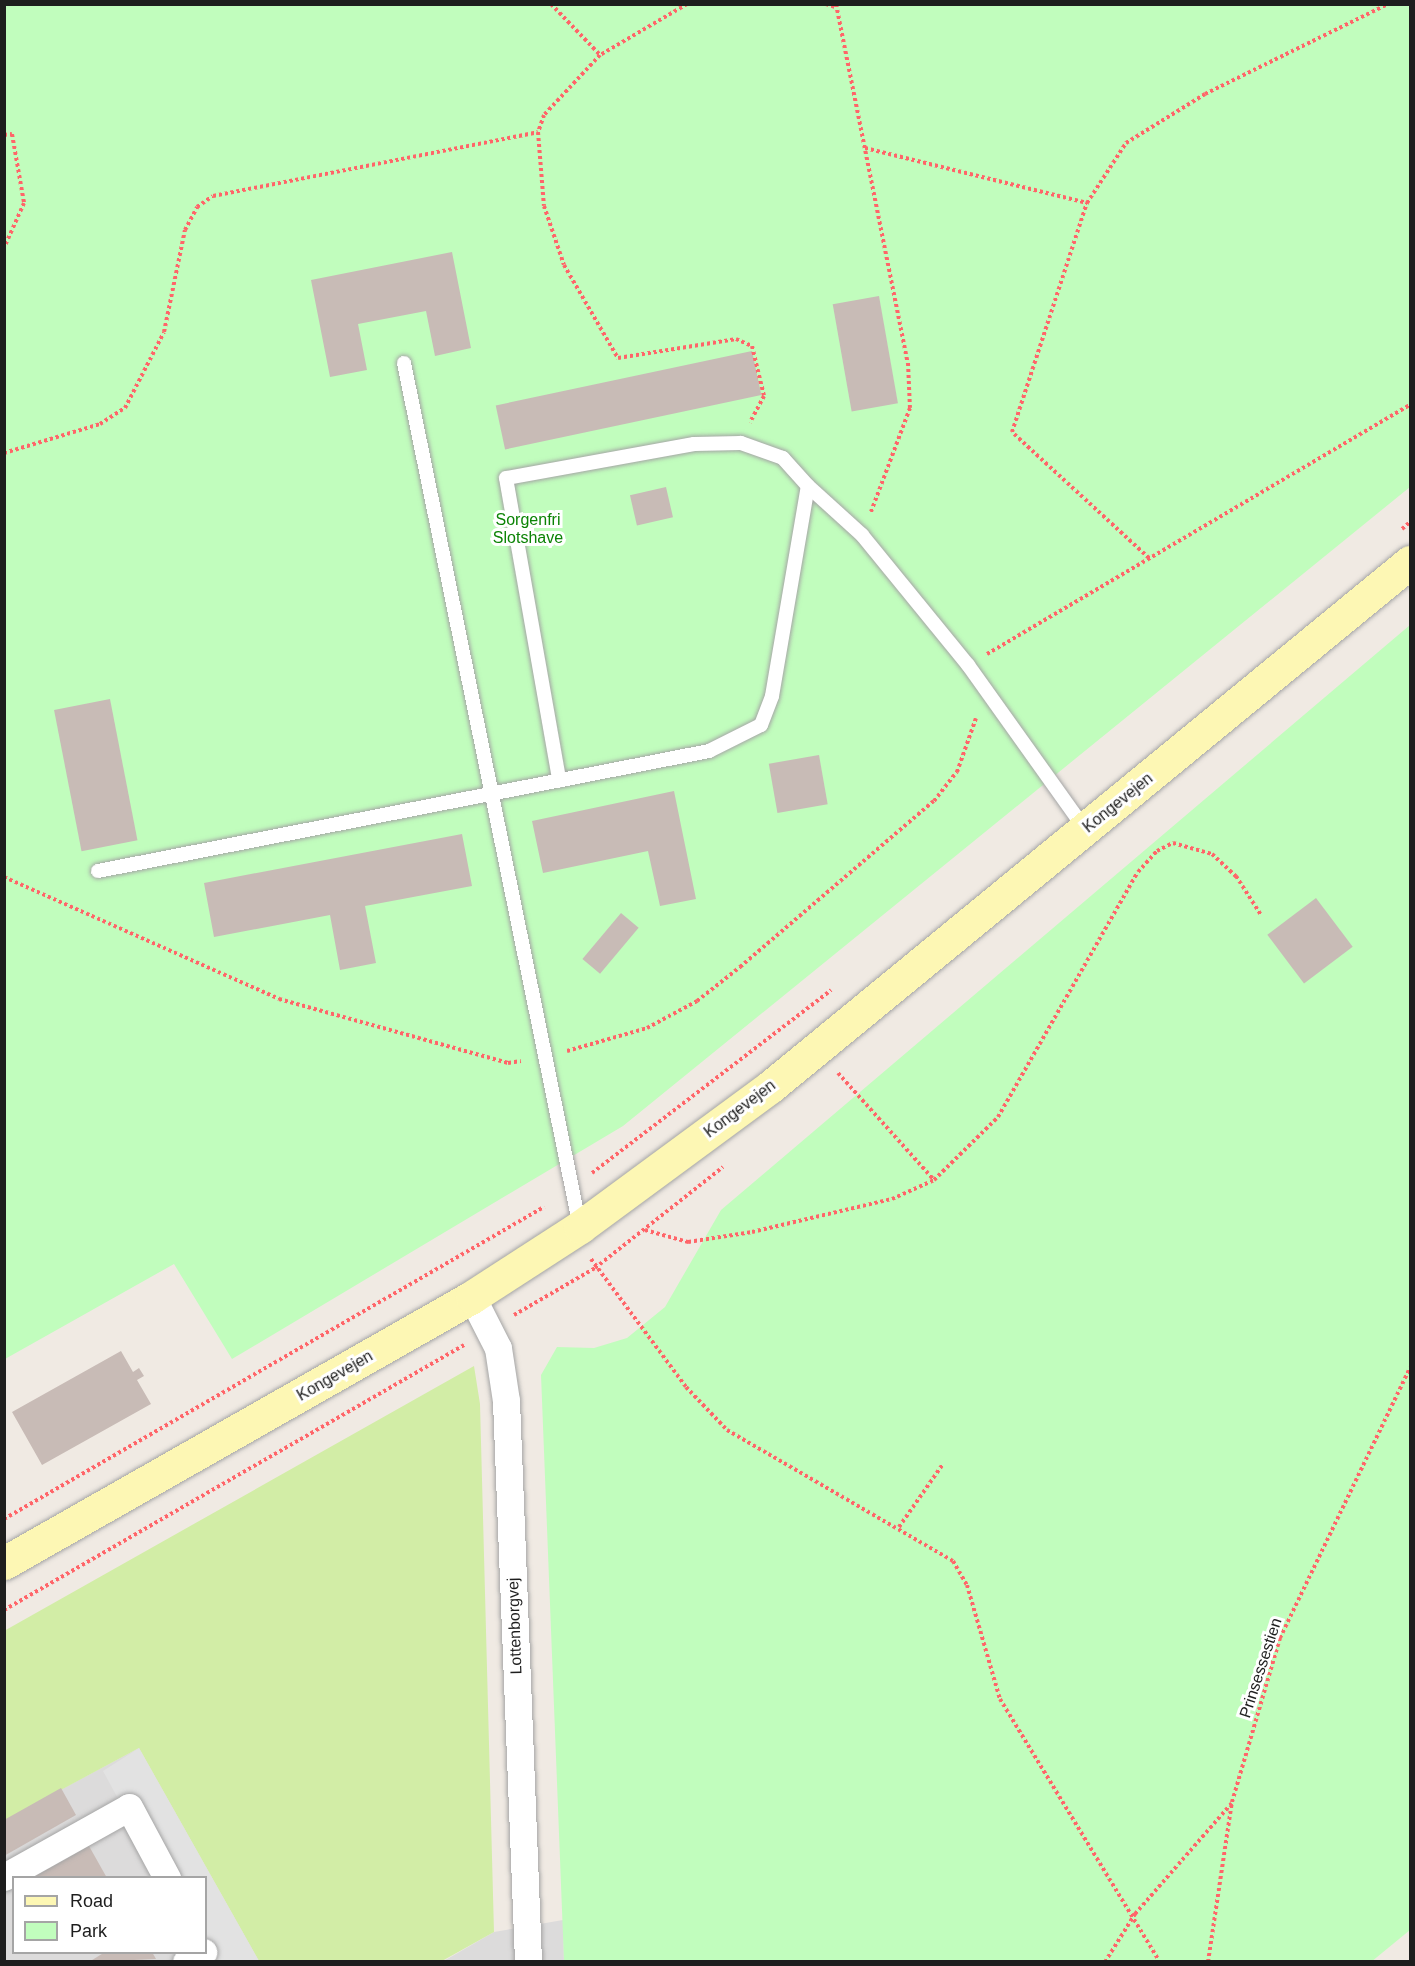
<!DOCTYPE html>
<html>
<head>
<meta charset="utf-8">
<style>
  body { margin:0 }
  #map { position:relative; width:1415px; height:1966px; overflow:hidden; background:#f0eae3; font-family:Helvetica,sans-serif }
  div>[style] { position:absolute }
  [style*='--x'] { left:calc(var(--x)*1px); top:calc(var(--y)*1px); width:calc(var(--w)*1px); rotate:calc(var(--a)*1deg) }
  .residential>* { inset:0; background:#dcdbdb }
  .grass>* { inset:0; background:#d2eda6 }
  .park>* { inset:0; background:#c1fdbd }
  .parking>* { inset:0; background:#e2e2e2 }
  .building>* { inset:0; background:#c8bbb6; transform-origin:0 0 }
  .path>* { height:4px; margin-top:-2px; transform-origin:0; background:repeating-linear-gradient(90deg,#ff6569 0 3px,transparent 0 6px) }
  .roads { filter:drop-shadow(0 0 2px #a5a5a5) drop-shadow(0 0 2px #a5a5a5) }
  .lane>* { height:14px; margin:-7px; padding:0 7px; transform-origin:7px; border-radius:7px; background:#fff }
  .street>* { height:27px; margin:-13.5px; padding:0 13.5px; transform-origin:13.5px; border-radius:13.5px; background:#fff }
  .secondary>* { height:33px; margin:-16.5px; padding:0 16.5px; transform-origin:16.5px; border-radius:16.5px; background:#fdf7b4 }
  span { translate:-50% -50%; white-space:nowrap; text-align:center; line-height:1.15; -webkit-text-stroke:6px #fff; paint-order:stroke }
  .park-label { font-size:16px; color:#0b8305 }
  .street-label { font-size:16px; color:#1e1e1e }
  .frame { position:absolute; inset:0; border:6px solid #1e1e1e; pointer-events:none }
  .legend { position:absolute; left:12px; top:1876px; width:195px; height:78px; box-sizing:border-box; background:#fff; border:2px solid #a5a5a5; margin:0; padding:8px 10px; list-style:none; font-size:18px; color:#1e1e1e }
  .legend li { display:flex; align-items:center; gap:12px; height:30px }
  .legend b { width:30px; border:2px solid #a5a5a5 }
</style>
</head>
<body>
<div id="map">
  <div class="residential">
    <i style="clip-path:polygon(evenodd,139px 1748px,259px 1961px,5px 1961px,4px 1820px,139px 1748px,14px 1878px,206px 1878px,206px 1952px,14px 1952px,14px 1878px)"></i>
    <i style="clip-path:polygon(563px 1920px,564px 1961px,442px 1962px,494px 1932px)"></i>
  </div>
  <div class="grass">
    <i style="clip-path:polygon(474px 1366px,480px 1404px,494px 1932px,442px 1961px,259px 1961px,139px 1748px,5px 1820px,4px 1631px)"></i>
  </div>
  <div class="park">
    <i style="clip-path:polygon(5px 5px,1410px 5px,1410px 487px,623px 1126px,232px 1359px,174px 1264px,5px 1359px)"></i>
    <i style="clip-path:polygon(1410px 625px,1410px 1930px,1371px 1962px,564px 1961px,541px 1375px,557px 1347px,594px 1348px,627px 1338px,665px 1307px,721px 1210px)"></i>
  </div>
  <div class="parking">
    <i style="clip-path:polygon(139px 1748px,259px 1961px,206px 1961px,206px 1878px,161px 1877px,103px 1771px)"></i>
  </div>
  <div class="building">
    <i style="clip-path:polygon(452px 252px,471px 348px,435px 356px,426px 311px,358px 324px,367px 370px,330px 377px,311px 280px)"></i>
    <i style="left:879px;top:296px;width:109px;height:47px;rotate:80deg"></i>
    <i style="left:752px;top:351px;width:45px;height:262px;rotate:78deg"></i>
    <i style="left:666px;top:487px;width:31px;height:37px;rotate:77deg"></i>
    <i style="left:110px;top:699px;width:144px;height:57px;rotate:79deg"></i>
    <i style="left:819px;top:755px;width:50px;height:51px;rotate:80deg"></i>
    <i style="clip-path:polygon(674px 791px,696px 899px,660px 906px,648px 851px,543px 873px,532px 821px)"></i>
    <i style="clip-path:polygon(462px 834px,472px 886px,365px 906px,376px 963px,340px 970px,330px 915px,214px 937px,204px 883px)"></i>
    <i style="left:1316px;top:898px;width:61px;height:61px;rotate:53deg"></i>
    <i style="left:621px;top:913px;width:23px;height:60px;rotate:40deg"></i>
    <i style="clip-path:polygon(121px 1351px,133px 1372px,139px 1368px,144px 1376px,137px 1380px,151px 1404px,42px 1465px,12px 1412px)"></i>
    <i style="clip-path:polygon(61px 1788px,76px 1815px,4px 1856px,4px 1820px)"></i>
    <i style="clip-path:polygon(89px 1846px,107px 1878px,32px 1878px)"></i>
    <i style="clip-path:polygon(105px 1952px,152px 1952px,156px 1959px,89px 1962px)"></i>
  </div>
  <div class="path">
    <i style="--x:551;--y:4;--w:71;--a:46.1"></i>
    <i style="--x:687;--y:4;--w:101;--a:149.6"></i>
    <i style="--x:600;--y:55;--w:82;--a:133"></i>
    <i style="--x:544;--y:115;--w:18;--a:109"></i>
    <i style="--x:538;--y:132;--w:74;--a:85.4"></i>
    <i style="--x:544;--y:206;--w:62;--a:71.3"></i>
    <i style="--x:564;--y:265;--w:108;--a:59.9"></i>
    <i style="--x:618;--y:358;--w:120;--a:-9.1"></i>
    <i style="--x:736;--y:339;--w:17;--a:24"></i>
    <i style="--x:752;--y:346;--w:51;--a:76.5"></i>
    <i style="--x:764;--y:396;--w:30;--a:118"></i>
    <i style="--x:826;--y:4;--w:9;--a:18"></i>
    <i style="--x:836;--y:4;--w:366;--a:78.7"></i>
    <i style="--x:908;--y:363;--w:45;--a:87.5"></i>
    <i style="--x:910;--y:408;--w:111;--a:110.6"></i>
    <i style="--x:4;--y:135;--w:8;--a:-7"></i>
    <i style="--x:12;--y:134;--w:70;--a:80.1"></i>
    <i style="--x:24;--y:203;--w:49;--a:114"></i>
    <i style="--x:865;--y:148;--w:229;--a:13.9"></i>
    <i style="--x:4;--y:453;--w:100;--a:-16.8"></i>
    <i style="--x:100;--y:424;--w:30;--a:-33"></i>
    <i style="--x:125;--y:408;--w:85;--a:-62.8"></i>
    <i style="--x:164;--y:332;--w:104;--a:-78.4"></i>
    <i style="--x:185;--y:230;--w:26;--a:-62"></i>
    <i style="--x:197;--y:207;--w:19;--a:-35"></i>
    <i style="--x:213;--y:196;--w:331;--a:-11.1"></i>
    <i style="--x:1402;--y:529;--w:11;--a:-41"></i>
    <i style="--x:1149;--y:558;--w:186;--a:-137.4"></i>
    <i style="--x:1012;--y:432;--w:241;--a:-71.9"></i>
    <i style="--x:1087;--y:203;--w:72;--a:-57"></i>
    <i style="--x:1126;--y:143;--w:93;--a:-31.8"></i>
    <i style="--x:1205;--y:94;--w:204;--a:-26.2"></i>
    <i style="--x:987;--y:654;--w:491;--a:-30.5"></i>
    <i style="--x:4;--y:877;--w:301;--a:23.9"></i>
    <i style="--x:279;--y:999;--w:238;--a:15.6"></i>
    <i style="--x:508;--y:1063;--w:13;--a:-9"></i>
    <i style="--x:567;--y:1051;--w:83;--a:-16"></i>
    <i style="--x:647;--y:1028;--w:57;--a:-28.4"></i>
    <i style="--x:697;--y:1001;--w:55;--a:-38.3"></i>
    <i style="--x:740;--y:967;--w:255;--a:-40.6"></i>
    <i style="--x:934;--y:801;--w:37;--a:-52"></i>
    <i style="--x:957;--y:772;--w:57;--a:-70.6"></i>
    <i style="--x:838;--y:1073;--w:144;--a:48.1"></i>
    <i style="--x:592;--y:1173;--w:301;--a:-37.4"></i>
    <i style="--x:645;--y:1230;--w:45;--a:15.6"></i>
    <i style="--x:688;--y:1242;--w:65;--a:-8.9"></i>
    <i style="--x:752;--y:1232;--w:144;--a:-13.3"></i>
    <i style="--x:892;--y:1199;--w:46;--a:-24.3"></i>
    <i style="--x:934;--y:1180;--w:90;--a:-44.5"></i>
    <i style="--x:998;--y:1117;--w:282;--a:-60.3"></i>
    <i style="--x:1138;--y:872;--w:28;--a:-48"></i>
    <i style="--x:1157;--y:851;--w:18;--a:-27"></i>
    <i style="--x:1173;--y:843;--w:41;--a:15.8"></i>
    <i style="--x:1212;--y:854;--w:33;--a:43"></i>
    <i style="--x:1236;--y:876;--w:46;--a:57.3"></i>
    <i style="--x:591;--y:1259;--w:159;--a:53.4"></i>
    <i style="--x:686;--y:1387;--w:59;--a:46.4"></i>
    <i style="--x:727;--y:1430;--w:261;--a:30.1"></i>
    <i style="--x:953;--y:1561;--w:28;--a:60"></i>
    <i style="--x:967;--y:1585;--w:119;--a:73.9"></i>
    <i style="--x:1000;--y:1699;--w:308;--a:58.7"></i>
    <i style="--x:514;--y:1315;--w:94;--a:-30.1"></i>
    <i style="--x:595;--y:1268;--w:163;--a:-38.3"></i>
    <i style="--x:4;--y:1519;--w:624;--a:-30.02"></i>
    <i style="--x:899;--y:1527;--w:77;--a:-55.1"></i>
    <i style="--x:4;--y:1610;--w:531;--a:-29.95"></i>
    <i style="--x:1105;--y:1962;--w:57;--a:-58"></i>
    <i style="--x:1135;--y:1914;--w:147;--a:-48.9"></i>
    <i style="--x:1208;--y:1962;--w:162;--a:-81.5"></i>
    <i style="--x:1232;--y:1802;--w:171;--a:-73.7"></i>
    <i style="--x:1280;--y:1638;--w:300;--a:-64.3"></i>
  </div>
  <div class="roads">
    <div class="lane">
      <i style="--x:404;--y:363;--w:882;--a:78.49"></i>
      <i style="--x:808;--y:486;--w:73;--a:42.2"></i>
      <i style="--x:862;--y:535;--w:168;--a:50.8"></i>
      <i style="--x:968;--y:665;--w:201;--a:54.5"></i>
      <i style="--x:98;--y:871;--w:623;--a:-11.11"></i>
      <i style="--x:709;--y:751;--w:58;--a:-26.6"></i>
      <i style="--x:761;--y:725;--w:31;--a:-69"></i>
      <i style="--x:772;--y:696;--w:213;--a:-80.3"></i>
      <i style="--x:808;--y:486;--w:38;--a:-132"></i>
      <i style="--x:783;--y:458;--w:45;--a:-160.3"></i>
      <i style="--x:741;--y:443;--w:47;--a:178.8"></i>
      <i style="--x:694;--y:444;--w:191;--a:169.7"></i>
      <i style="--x:506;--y:478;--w:307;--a:80"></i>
    </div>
    <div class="street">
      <i style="--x:472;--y:1297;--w:57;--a:63"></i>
      <i style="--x:498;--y:1348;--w:54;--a:81.4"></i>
      <i style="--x:506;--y:1401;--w:561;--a:87.75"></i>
      <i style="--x:4;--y:1877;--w:143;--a:-29.2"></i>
      <i style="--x:129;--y:1807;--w:81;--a:61.8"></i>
      <i style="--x:186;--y:1962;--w:20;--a:-30"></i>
    </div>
    <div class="secondary">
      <i style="--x:4;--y:1563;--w:538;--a:-29.61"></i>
      <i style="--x:472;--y:1297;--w:129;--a:-32.9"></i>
      <i style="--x:580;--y:1227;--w:236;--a:-36.4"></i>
      <i style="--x:770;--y:1087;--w:828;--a:-39.36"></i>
    </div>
  </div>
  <div class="park-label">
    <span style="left:528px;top:529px">Sorgenfri<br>Slotshave</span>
  </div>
  <div class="street-label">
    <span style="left:1118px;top:803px;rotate:-39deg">Kongevejen</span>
    <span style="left:740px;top:1109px;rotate:-37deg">Kongevejen</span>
    <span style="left:335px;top:1376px;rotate:-30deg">Kongevejen</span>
    <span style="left:515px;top:1626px;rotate:-92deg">Lottenborgvej</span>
    <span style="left:1261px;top:1668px;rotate:-72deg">Prinsessestien</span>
  </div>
  <div class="frame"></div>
  <ul class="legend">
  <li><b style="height:8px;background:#fdf7b4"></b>Road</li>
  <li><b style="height:16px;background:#c1fdbd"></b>Park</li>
  </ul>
</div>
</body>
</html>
